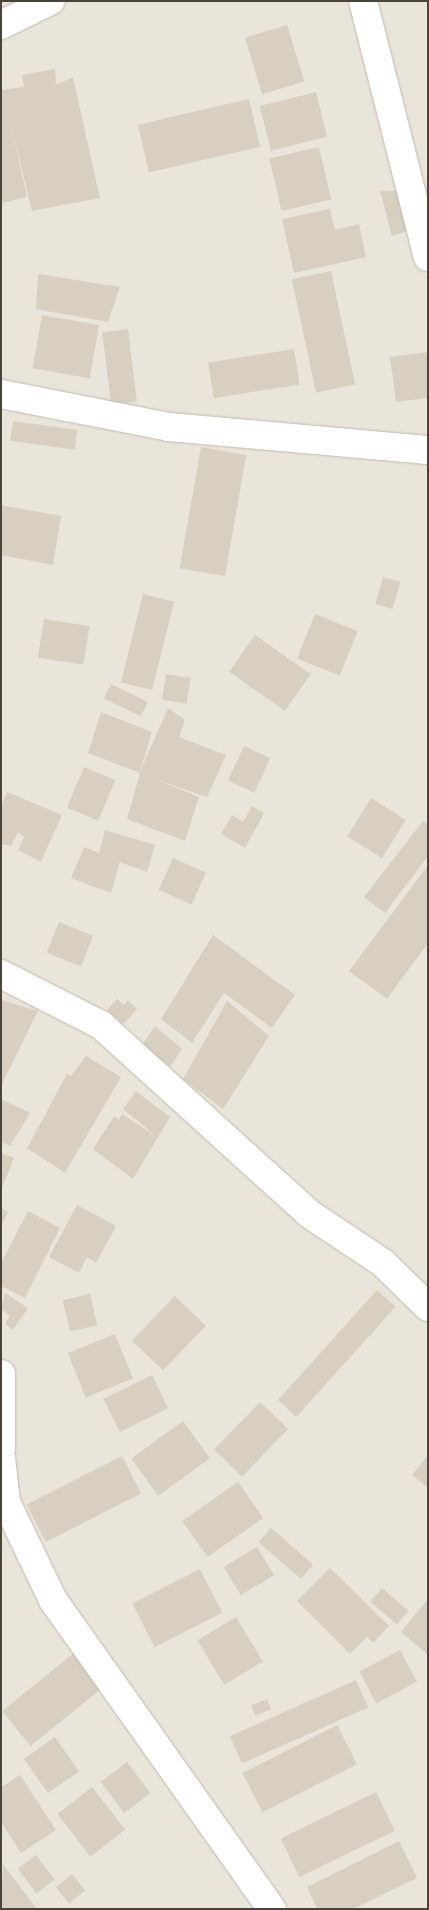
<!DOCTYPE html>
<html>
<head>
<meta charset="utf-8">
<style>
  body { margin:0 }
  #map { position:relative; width:429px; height:1910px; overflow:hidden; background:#f6f3ec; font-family:"Fira Sans Condensed",sans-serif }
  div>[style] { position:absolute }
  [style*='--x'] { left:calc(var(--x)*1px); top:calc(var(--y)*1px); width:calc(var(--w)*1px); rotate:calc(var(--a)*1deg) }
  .residential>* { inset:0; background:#eae5da; transform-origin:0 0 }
  .building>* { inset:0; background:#d8cfc1; transform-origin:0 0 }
  .roads { filter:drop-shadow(0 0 1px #c2bbae) drop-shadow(0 0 1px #c2bbae) }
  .minor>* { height:28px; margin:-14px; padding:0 14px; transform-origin:14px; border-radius:14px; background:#fff }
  span { translate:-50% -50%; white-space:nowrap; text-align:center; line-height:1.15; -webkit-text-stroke:4px #fff; paint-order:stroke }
  .frame { position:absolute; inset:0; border:2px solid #4b4439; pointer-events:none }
</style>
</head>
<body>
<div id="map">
  <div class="residential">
    <i style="left:1px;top:1px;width:427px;height:1908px"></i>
  </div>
  <div class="building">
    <i style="left:287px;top:25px;width:59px;height:44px;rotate:73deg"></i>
    <i style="clip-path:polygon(55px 69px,56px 84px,73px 78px,100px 198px,32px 211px,11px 125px,27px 197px,1px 203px,1px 90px,24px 87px,22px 75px)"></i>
    <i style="left:316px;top:92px;width:46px;height:58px;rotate:76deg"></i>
    <i style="left:249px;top:99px;width:49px;height:114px;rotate:77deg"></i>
    <i style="left:319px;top:147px;width:54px;height:51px;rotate:77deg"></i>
    <i style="clip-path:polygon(380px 191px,401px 191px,411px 230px,392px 236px)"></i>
    <i style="clip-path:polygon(330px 209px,335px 230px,359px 224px,366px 257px,294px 273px,282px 219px)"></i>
    <i style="left:331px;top:271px;width:116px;height:40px;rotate:78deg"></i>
    <i style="clip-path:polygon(38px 274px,120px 287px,108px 322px,36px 309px)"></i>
    <i style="left:42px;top:315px;width:58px;height:54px;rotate:10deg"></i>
    <i style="left:128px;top:329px;width:73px;height:26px;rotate:83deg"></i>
    <i style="left:294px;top:349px;width:36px;height:87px;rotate:81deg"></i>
    <i style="clip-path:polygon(428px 352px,428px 398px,396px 402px,390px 357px)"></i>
    <i style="left:13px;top:421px;width:65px;height:20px;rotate:8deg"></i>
    <i style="left:201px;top:447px;width:46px;height:123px;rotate:10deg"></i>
    <i style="clip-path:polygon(1px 505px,61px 516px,53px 565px,1px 555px)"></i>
    <i style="left:383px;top:577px;width:18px;height:28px;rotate:16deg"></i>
    <i style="left:143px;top:594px;width:32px;height:91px;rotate:14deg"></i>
    <i style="left:315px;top:614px;width:46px;height:48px;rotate:22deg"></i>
    <i style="left:44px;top:619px;width:46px;height:39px;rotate:9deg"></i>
    <i style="left:255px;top:635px;width:68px;height:45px;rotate:35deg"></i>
    <i style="left:166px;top:674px;width:25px;height:26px;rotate:9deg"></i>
    <i style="left:111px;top:684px;width:41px;height:16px;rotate:26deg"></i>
    <i style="clip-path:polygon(168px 708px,185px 720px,179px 737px,226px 755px,207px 797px,155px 779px,199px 797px,185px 841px,127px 819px,140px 773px,88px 753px,101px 712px,152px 732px,140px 772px)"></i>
    <i style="left:244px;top:746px;width:29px;height:38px;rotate:25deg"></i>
    <i style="left:84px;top:767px;width:34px;height:44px;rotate:23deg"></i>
    <i style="clip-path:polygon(7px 792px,62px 815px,41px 862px,18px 850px,24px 837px,18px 832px,11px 846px,1px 844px,1px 806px)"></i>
    <i style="left:371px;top:798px;width:41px;height:45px;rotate:32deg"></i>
    <i style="clip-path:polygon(252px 806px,264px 813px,245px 848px,221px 834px,232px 815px,243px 822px)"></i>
    <i style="clip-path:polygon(423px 821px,428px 825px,428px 856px,385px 913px,364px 897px)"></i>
    <i style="clip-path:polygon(105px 830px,155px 845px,147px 872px,120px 862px,111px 893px,71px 878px,84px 847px,99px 853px)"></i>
    <i style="left:173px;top:858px;width:36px;height:35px;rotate:24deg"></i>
    <i style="clip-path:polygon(428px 865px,428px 943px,387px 999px,349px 971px)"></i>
    <i style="left:59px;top:922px;width:37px;height:33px;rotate:22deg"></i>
    <i style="clip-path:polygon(213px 935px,295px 995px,272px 1028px,224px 993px,192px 1043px,161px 1019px)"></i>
    <i style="clip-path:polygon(117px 999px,124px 1005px,128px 1000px,137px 1009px,123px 1024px,107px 1010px)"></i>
    <i style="clip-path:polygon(1px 1000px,38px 1011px,1px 1086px)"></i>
    <i style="clip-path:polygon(227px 1001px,269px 1036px,223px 1109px,183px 1079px)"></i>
    <i style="clip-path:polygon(155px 1026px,182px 1049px,170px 1067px,142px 1045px)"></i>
    <i style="clip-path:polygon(86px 1056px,121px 1077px,65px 1173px,27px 1148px,67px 1074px,77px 1079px,71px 1076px)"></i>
    <i style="clip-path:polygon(136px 1091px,170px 1117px,133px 1179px,93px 1149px,114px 1116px,119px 1120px,122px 1114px,156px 1136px,123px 1109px)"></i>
    <i style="clip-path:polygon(1px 1099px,30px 1113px,10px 1146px,1px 1142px)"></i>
    <i style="clip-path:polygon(1px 1153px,14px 1158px,1px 1190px)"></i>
    <i style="clip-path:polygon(77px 1205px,116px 1226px,96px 1263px,87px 1257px,79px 1273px,49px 1257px)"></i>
    <i style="clip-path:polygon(1px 1208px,8px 1212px,1px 1226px)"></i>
    <i style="clip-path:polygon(28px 1211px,60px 1228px,25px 1298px,1px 1286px,1px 1263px)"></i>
    <i style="left:377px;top:1290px;width:25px;height:148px;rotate:42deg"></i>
    <i style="clip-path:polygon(5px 1293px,28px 1308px,13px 1330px,5px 1324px,10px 1316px,1px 1309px)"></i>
    <i style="left:90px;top:1294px;width:32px;height:28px;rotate:77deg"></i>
    <i style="left:175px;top:1296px;width:43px;height:62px;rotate:44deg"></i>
    <i style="left:115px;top:1334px;width:48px;height:51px;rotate:68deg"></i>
    <i style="left:152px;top:1375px;width:37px;height:54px;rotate:64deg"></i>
    <i style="left:260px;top:1402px;width:39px;height:66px;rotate:44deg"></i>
    <i style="left:183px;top:1421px;width:46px;height:64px;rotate:54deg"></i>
    <i style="clip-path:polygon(428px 1455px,428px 1488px,412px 1475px)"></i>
    <i style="left:122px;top:1456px;width:42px;height:107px;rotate:63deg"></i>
    <i style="left:238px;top:1482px;width:44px;height:68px;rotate:55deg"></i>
    <i style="left:271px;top:1528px;width:56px;height:19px;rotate:41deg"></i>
    <i style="left:257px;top:1547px;width:33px;height:39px;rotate:59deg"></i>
    <i style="clip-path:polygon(330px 1568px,389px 1626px,373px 1643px,367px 1637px,350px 1654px,297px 1601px)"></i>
    <i style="left:200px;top:1569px;width:49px;height:76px;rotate:63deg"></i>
    <i style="left:382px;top:1588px;width:35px;height:18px;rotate:41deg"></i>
    <i style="clip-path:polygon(428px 1599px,428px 1655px,401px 1632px)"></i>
    <i style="left:236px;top:1617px;width:52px;height:45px;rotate:59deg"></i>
    <i style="left:80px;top:1648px;width:45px;height:100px;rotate:51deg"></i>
    <i style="left:400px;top:1650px;width:36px;height:46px;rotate:62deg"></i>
    <i style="left:356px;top:1680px;width:30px;height:138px;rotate:66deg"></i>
    <i style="left:267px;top:1699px;width:11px;height:17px;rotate:68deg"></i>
    <i style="left:337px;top:1725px;width:44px;height:106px;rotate:63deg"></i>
    <i style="left:55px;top:1737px;width:42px;height:38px;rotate:55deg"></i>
    <i style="left:127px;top:1762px;width:39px;height:33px;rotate:53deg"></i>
    <i style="clip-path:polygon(20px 1775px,56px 1830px,21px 1853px,1px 1822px,1px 1787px)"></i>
    <i style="left:92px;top:1787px;width:54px;height:44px;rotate:52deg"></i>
    <i style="left:376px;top:1792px;width:43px;height:106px;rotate:64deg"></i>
    <i style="clip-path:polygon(399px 1841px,417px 1878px,353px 1909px,317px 1909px,307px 1887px)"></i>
    <i style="left:36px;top:1855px;width:31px;height:23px;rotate:53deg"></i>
    <i style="clip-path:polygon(3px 1864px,37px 1909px,1px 1909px)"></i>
    <i style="left:72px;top:1874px;width:21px;height:21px;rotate:51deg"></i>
  </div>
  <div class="roads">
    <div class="minor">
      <i style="--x:363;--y:1;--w:264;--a:75.8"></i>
      <i style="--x:1;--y:25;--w:55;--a:-26.1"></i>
      <i style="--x:1;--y:394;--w:171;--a:11.1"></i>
      <i style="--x:169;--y:427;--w:260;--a:5.1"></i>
      <i style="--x:1;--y:974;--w:112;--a:27"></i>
      <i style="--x:101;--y:1025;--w:280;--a:42.2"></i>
      <i style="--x:308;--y:1213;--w:90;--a:33.7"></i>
      <i style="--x:383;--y:1263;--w:63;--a:44.4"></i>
      <i style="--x:1;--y:1374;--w:74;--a:90"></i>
      <i style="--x:1;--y:1458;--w:44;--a:83.5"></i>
      <i style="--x:6;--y:1502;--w:109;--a:64.4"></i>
      <i style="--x:53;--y:1600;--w:379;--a:54.7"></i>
    </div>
  </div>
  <div class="frame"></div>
</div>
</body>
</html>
